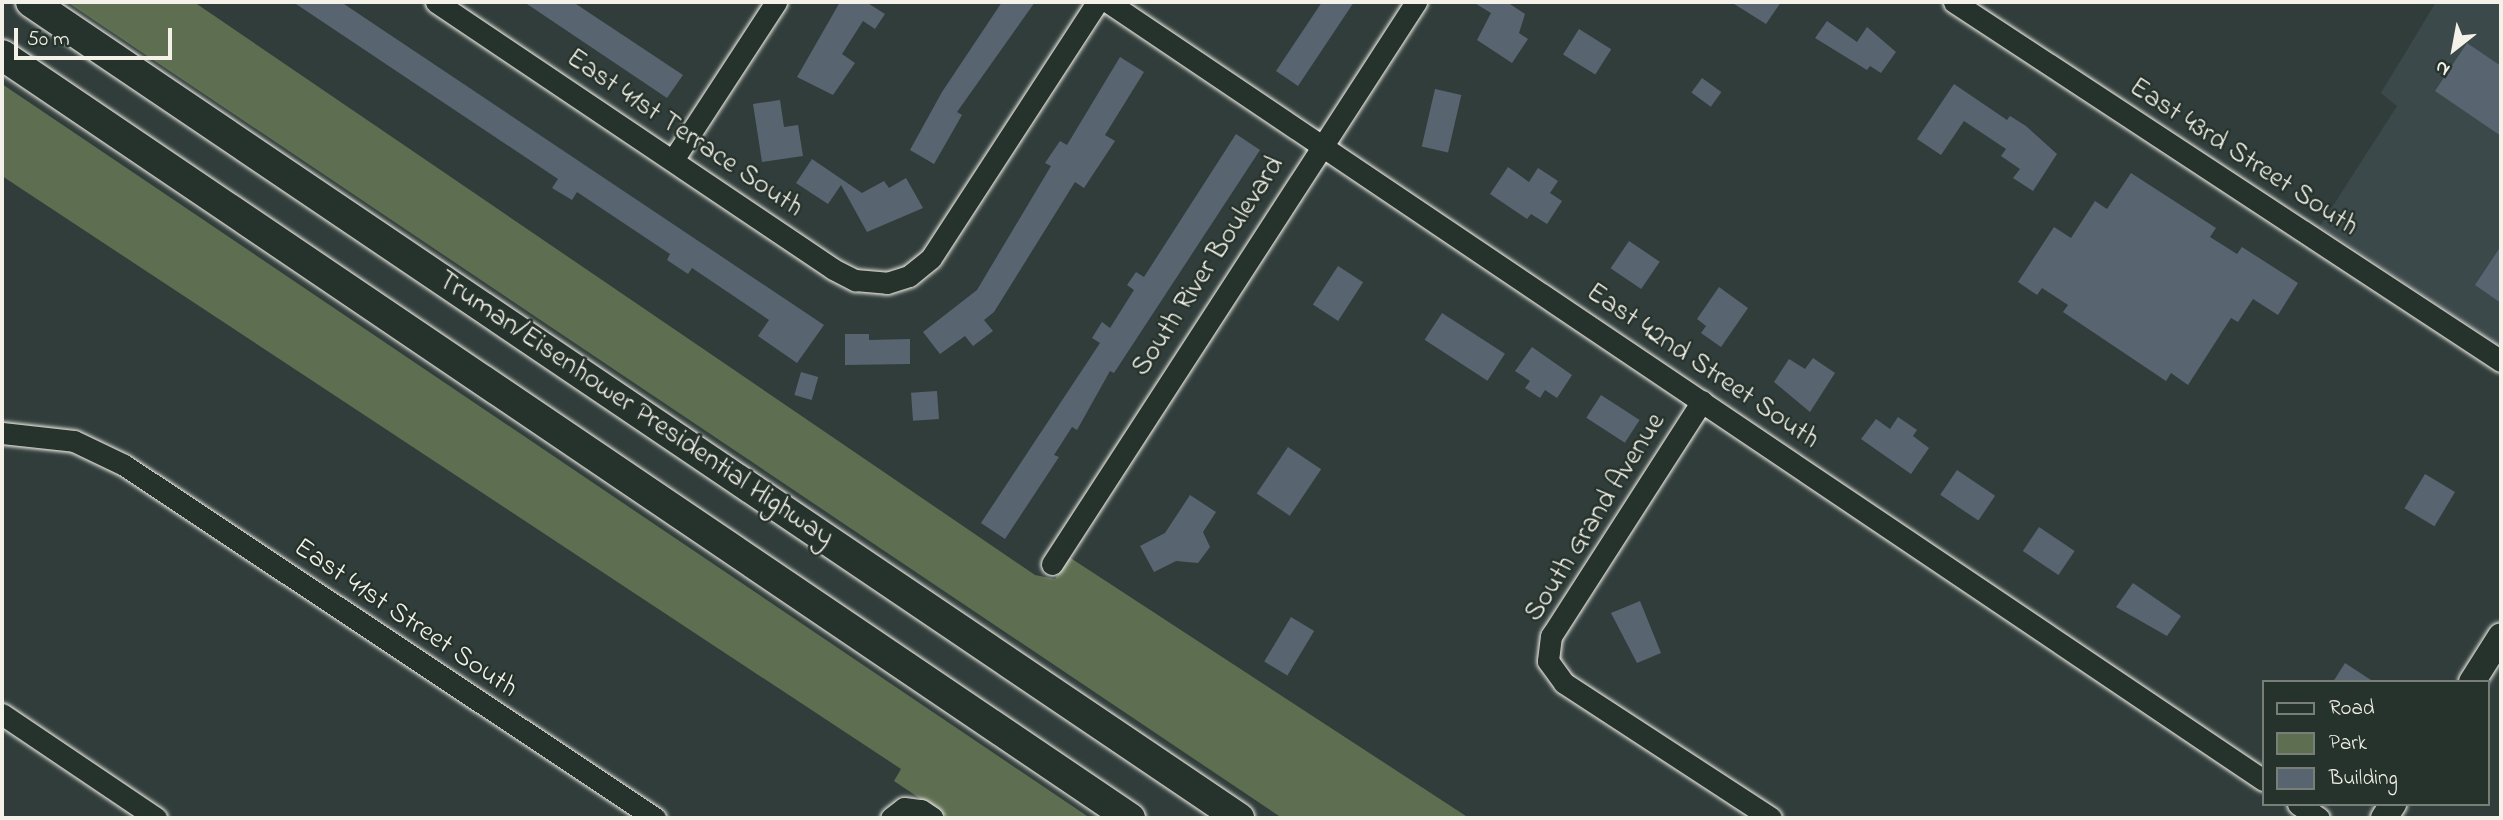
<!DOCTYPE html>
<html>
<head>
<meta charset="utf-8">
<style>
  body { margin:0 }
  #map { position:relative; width:2503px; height:820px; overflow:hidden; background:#303d3b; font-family:"Indie Flower",sans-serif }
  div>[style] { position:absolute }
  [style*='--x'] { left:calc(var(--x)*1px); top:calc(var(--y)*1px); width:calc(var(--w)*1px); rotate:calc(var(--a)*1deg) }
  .built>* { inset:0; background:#3c494b }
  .green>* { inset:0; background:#5d6e51 }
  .building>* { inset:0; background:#596471; transform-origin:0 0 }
  .roads { filter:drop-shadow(0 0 2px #f4f1e8) drop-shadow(0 0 2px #f4f1e8) }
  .minor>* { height:21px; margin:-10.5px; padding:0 10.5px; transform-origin:10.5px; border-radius:10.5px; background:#26332d }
  .major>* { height:26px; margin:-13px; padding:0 13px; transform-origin:13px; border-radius:13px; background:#26332d }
  .highway>* { height:30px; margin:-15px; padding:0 15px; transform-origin:15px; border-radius:15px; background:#26332d }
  span { translate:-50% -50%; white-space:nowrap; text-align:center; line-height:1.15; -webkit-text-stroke:5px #26332d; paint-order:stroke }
  .street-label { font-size:28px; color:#f4f1e8 }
  .frame { position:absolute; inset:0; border:4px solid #f4f1e8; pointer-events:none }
  .legend { position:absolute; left:2262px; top:680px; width:228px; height:126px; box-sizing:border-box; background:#26332d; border:2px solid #787f78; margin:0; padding:9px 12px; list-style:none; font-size:21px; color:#f4f1e8 }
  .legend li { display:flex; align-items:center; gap:14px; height:35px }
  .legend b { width:35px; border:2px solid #787f78 }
  .north { position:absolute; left:2419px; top:14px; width:70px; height:70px; -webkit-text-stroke:5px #26332d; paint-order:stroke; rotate:211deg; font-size:19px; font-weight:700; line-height:28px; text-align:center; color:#f4f1e8 }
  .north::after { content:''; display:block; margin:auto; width:24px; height:32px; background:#f4f1e8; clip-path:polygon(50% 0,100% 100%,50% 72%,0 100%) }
  .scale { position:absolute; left:14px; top:28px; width:158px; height:32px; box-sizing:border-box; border:4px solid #f4f1e8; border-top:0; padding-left:9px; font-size:21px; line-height:24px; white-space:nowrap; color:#f4f1e8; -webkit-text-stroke:5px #26332d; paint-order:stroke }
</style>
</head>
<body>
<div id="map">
  <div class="built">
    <i style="clip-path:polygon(2436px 2px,2501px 2px,2501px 347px,2320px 226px,2397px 106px,2381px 93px)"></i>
  </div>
  <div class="green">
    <i style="clip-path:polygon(67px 2px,194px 2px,1035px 575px,1055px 579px,1069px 557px,1469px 818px,1282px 818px)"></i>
    <i style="clip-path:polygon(2px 84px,1090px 818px,949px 818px,894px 781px,901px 769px,2px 176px)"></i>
  </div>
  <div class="building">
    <i style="clip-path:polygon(293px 2px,341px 2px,824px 325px,797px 363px,758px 336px,769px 320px,692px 268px,688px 274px,667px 260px,670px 254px,577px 192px,572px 200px,552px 188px,558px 179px)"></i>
    <i style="clip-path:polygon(524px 2px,573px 2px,683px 75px,667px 98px)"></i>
    <i style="clip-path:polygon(840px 2px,866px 2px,885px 14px,875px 29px,863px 21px,842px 54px,855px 63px,833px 95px,797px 77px)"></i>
    <i style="clip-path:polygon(1002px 2px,1035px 2px,957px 112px,962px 115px,934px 164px,910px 150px,942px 92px)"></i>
    <i style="clip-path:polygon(1322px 2px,1354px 2px,1298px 86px,1276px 71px)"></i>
    <i style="clip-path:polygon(1473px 2px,1507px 2px,1525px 14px,1519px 33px,1528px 39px,1512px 63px,1477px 40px,1491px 13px)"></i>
    <i style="clip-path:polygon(1731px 2px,1781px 2px,1766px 24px)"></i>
    <i style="clip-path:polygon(1827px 21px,1857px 42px,1867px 27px,1896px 52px,1881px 73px,1870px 66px,1867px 70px,1815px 38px)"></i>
    <i style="left:1579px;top:29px;width:38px;height:30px;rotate:32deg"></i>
    <i style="clip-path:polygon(2467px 43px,2501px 66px,2501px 136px,2435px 91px)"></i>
    <i style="clip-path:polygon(1120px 57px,1144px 72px,1105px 135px,1115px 141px,1084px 188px,1075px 182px,994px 312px,984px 320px,993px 331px,973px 346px,965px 336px,940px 354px,923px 332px,977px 290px,1051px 166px,1045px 163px,1060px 141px,1067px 145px)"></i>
    <i style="left:1702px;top:78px;width:24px;height:18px;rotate:36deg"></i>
    <i style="clip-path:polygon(1954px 84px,2007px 120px,2010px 116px,2026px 126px,2057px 154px,2033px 191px,2013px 178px,2020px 169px,2001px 156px,2006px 149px,1964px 121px,1941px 155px,1917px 139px)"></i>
    <i style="left:1435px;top:89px;width:27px;height:59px;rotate:13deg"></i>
    <i style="clip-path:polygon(780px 100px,784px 127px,798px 125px,803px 156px,762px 162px,753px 104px)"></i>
    <i style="clip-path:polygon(1236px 134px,1260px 150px,1114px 373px,1110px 371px,1077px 430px,1072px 427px,1054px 455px,1059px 457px,1005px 539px,981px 523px,1100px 343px,1092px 338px,1102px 322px,1110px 328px,1134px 290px,1127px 285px,1136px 272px,1144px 277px)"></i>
    <i style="clip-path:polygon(812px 159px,862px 193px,884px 181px,889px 188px,906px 178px,923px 208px,867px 232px,841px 185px,828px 204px,796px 183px)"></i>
    <i style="clip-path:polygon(1508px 167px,1529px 182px,1538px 168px,1558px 181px,1550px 193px,1562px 201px,1547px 224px,1531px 214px,1527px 219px,1490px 194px)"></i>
    <i style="clip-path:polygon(2131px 173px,2216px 228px,2210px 237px,2237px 254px,2242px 247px,2298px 283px,2278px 315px,2253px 299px,2238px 322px,2231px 318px,2188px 385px,2171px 373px,2166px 381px,2063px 312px,2068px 305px,2042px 288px,2037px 295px,2018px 282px,2054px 227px,2071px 238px,2095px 201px,2107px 209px)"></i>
    <i style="left:1629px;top:241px;width:37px;height:33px;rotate:34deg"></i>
    <i style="clip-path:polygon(2501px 246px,2501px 303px,2475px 285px)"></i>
    <i style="left:1338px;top:266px;width:30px;height:46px;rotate:33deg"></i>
    <i style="clip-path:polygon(1719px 287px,1748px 308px,1721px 347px,1701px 333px,1706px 326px,1697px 319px)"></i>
    <i style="left:1442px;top:313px;width:75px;height:32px;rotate:33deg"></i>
    <i style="clip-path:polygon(845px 334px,869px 334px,869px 340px,910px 339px,910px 364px,845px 365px)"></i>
    <i style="clip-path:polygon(1532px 347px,1572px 375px,1557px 398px,1545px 390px,1540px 398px,1525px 388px,1530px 381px,1515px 371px)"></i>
    <i style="clip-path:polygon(1813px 358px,1835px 373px,1810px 412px,1774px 382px,1789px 359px,1805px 369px)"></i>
    <i style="left:801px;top:372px;width:18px;height:24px;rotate:16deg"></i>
    <i style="left:937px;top:391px;width:28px;height:26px;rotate:86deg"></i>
    <i style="left:1601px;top:395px;width:46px;height:27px;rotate:33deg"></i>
    <i style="clip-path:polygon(1898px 417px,1917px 430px,1913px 436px,1929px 448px,1911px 474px,1861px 439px,1876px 419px,1890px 429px)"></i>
    <i style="left:1288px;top:447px;width:40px;height:56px;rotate:34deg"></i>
    <i style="left:1957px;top:470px;width:46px;height:30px;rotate:34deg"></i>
    <i style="left:2425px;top:474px;width:35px;height:40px;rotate:31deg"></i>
    <i style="clip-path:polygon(1190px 495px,1216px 512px,1203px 532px,1210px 547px,1198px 563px,1176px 561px,1154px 572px,1140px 546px,1165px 533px)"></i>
    <i style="left:2039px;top:527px;width:43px;height:29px;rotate:34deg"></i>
    <i style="clip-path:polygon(2133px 583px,2181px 616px,2167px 636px,2116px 607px)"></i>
    <i style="clip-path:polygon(1640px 601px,1661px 653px,1637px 663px,1611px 613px)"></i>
    <i style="left:1291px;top:617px;width:27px;height:52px;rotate:31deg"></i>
    <i style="clip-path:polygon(2345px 663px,2374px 682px,2333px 682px)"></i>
  </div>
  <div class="roads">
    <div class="minor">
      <i style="--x:436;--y:2;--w:478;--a:33.9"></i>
      <i style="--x:833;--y:269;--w:25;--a:27"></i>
      <i style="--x:855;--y:280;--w:32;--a:5"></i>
      <i style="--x:887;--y:283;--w:23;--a:-18"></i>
      <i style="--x:909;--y:276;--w:28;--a:-39"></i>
      <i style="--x:931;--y:258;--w:305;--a:-57"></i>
      <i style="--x:1108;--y:2;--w:1393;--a:33.96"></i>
      <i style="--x:1954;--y:2;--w:654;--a:33.28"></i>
      <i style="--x:673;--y:160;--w:189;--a:-56.9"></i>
      <i style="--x:1702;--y:401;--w:279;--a:122.7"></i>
      <i style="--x:1551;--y:636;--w:25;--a:97"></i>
      <i style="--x:1548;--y:661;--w:27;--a:54"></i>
      <i style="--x:1564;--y:683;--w:247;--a:33.1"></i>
      <i style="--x:2;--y:433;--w:72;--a:6.3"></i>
      <i style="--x:74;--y:441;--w:55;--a:25.6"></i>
      <i style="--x:124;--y:465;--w:638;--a:33.62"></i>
      <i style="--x:1052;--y:564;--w:670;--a:-57.07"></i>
      <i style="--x:2;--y:714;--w:186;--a:34"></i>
      <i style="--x:2298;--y:804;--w:25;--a:34"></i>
      <i style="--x:891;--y:818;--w:16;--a:-38"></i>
      <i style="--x:904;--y:808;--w:17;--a:7"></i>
      <i style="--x:921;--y:810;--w:14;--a:34"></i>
    </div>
    <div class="major">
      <i style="--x:2472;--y:682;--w:54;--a:-57.8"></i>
      <i style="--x:2384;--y:818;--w:17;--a:-57"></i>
    </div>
    <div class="highway">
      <i style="--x:31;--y:2;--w:1458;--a:34.04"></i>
      <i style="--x:2;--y:55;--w:1362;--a:34.08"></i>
    </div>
  </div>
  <div class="street-label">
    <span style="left:684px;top:134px;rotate:34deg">East 41st Terrace South</span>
    <span style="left:2243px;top:158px;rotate:33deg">East 43rd Street South</span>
    <span style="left:1209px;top:267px;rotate:-57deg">South River Boulevard</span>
    <span style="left:1702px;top:367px;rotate:34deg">East 42nd Street South</span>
    <span style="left:635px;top:410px;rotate:34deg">Truman/Eisenhower Presidential Highway</span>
    <span style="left:1596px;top:518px;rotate:-58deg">South Grand Avenue</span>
    <span style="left:405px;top:619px;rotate:34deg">East 41st Street South</span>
  </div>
  <div class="frame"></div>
  <ul class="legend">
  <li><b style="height:9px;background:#26332d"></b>Road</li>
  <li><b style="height:19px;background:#5d6e51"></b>Park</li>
  <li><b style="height:19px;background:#596471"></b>Building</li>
  </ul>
  <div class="north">N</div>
  <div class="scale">50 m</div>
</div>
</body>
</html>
